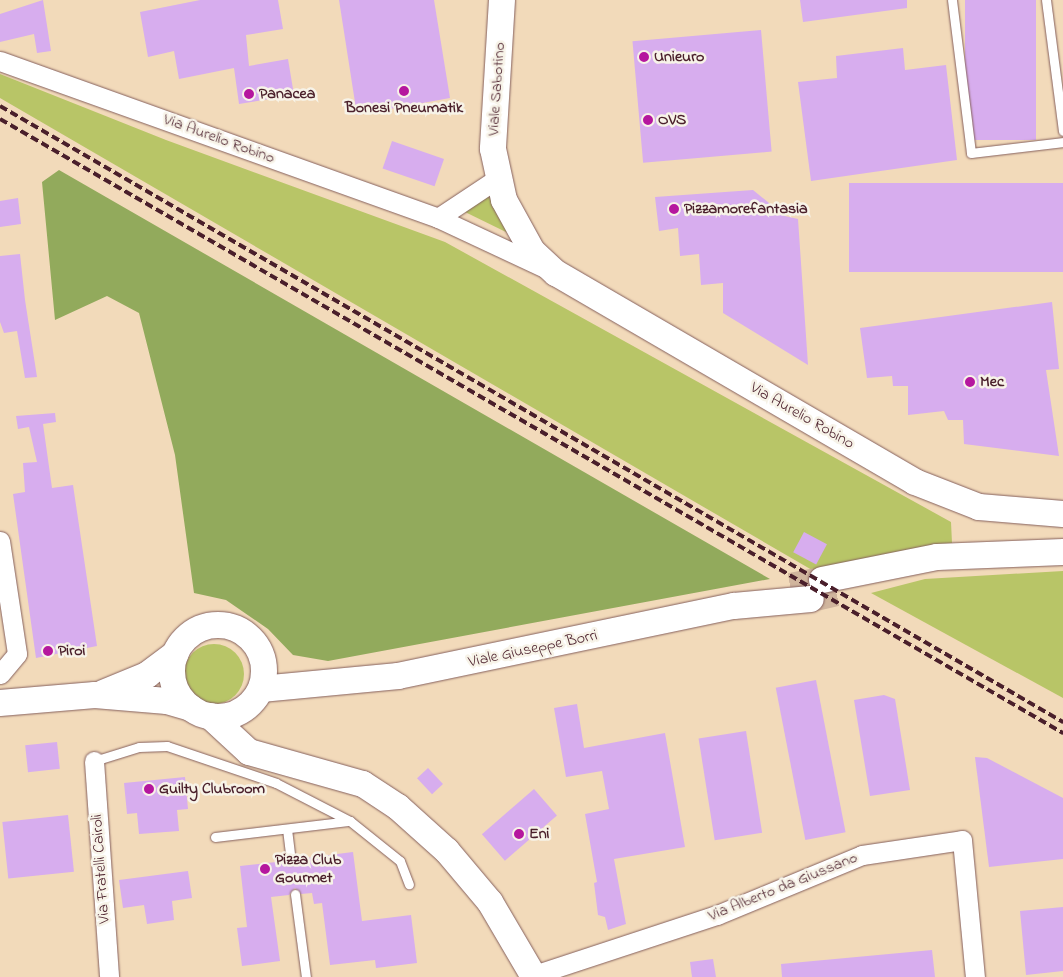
<!DOCTYPE html>
<html>
<head>
<meta charset="utf-8">
<style>
  body { margin:0 }
  #map { position:relative; width:1063px; height:977px; overflow:hidden; background:#f2daba; font-family:"Indie Flower",sans-serif }
  div>[style] { position:absolute }
  [style*='--x'] { left:calc(var(--x)*1px); top:calc(var(--y)*1px); width:calc(var(--w)*1px); rotate:calc(var(--a)*1deg) }
  .green>* { inset:0; background:#b8c567 }
  .round { border-radius:50% }
  .forest>* { inset:0; background:#92aa5c }
  .building>* { inset:0; background:#d7adee; transform-origin:0 0 }
  .secondary-tunnel>* { height:26px; margin-top:-13px; transform-origin:0; background:repeating-linear-gradient(90deg,#d0b59d 0 26px,transparent 0 39px) }
  .roads { filter:drop-shadow(0 0 1px #85605d) drop-shadow(0 0 1px #85605d) }
  .lane>* { height:9px; margin:-4.5px; padding:0 4.5px; transform-origin:4.5px; border-radius:4.5px; background:#fff }
  .street>* { height:19px; margin:-9.5px; padding:0 9.5px; transform-origin:9.5px; border-radius:9.5px; background:#fff }
  .secondary>* { height:26px; margin:-13px; padding:0 13px; transform-origin:13px; border-radius:13px; background:#fff }
  .secondary>.ring { margin:-13px; padding:0; box-sizing:content-box; background:none; border:26px solid #fff; border-radius:50% }
  .rail>* { height:4px; margin-top:-2px; transform-origin:0; background:repeating-linear-gradient(90deg,#4a1f2b 0 8px,transparent 0 12px) }
  .dots>* { width:14px; height:14px; translate:-50% -50%; box-sizing:border-box; border:2px solid #f7f3e8; border-radius:50% }
  span { translate:-50% -50%; white-space:nowrap; text-align:center; line-height:1.15; -webkit-text-stroke:5px #f7f3e8; paint-order:stroke }
  .poi-label { font-size:16px; color:#4a1f2b; font-weight:700 }
  .left { translate:0 -50%; text-align:left }
  .street-label { font-size:16px; color:#4a1f2b }
</style>
</head>
<body>
<div id="map">
  <div class="green">
    <i style="clip-path:polygon(0 74px,166px 140px,445px 242px,951px 522px,952px 543px,812px 570px,0 98px)"></i>
    <i style="clip-path:polygon(495px 188px,514px 236px,463px 211px)"></i>
    <i style="clip-path:polygon(1063px 571px,1063px 698px,871px 593px,925px 579px)"></i>
    <i class="round" style="left:184px;top:644px;width:60px;height:60px"></i>
  </div>
  <div class="forest">
    <i style="clip-path:polygon(59px 170px,770px 579px,328px 661px,293px 655px,268px 629px,226px 600px,194px 593px,175px 455px,139px 313px,107px 296px,55px 320px,42px 182px)"></i>
  </div>
  <div class="building">
    <i style="clip-path:polygon(43px 0,51px 51px,37px 53px,34px 34px,0 42px,0 14px)"></i>
    <i style="clip-path:polygon(200px 0,278px 0,283px 29px,246px 35px,249px 66px,288px 59px,294px 95px,239px 104px,234px 68px,179px 79px,174px 51px,148px 57px,140px 12px)"></i>
    <i style="clip-path:polygon(339px 0,434px 0,450px 98px,357px 115px)"></i>
    <i style="clip-path:polygon(800px 0,907px 0,907px 8px,803px 22px)"></i>
    <i style="left:965px;top:0;width:71px;height:140px"></i>
    <i style="left:761px;top:30px;width:122px;height:129px;rotate:85deg"></i>
    <i style="clip-path:polygon(903px 48px,905px 70px,946px 65px,957px 160px,811px 181px,798px 82px,837px 78px,836px 56px)"></i>
    <i style="left:392px;top:141px;width:55px;height:29px;rotate:19deg"></i>
    <i style="left:1063px;top:183px;width:89px;height:214px;rotate:90deg"></i>
    <i style="clip-path:polygon(753px 190px,785px 216px,798px 219px,808px 365px,723px 313px,723px 283px,701px 285px,699px 254px,680px 256px,678px 228px,659px 231px,655px 197px)"></i>
    <i style="clip-path:polygon(18px 198px,21px 224px,0 227px,0 201px)"></i>
    <i style="clip-path:polygon(20px 254px,25px 300px,37px 377px,25px 378px,17px 331px,4px 333px,0 322px,0 256px)"></i>
    <i style="clip-path:polygon(1052px 302px,1059px 369px,1046px 370px,1059px 456px,964px 444px,963px 420px,948px 420px,944px 411px,908px 415px,908px 386px,893px 386px,892px 376px,867px 378px,860px 328px)"></i>
    <i style="clip-path:polygon(55px 413px,56px 422px,43px 424px,52px 488px,73px 485px,97px 646px,36px 658px,13px 494px,25px 492px,23px 463px,37px 462px,29px 427px,18px 429px,16px 416px)"></i>
    <i style="left:804px;top:532px;width:26px;height:23px;rotate:28deg"></i>
    <i style="left:816px;top:680px;width:155px;height:41px;rotate:79deg"></i>
    <i style="clip-path:polygon(884px 695px,895px 699px,910px 790px,870px 796px,854px 700px)"></i>
    <i style="clip-path:polygon(577px 704px,584px 748px,665px 733px,685px 847px,614px 859px,626px 924px,608px 930px,605px 917px,598px 915px,594px 883px,597px 882px,585px 814px,609px 809px,602px 771px,566px 777px,554px 708px)"></i>
    <i style="left:746px;top:731px;width:103px;height:48px;rotate:81deg"></i>
    <i style="left:57px;top:742px;width:27px;height:32px;rotate:84deg"></i>
    <i style="clip-path:polygon(975px 757px,987px 758px,1063px 798px,1063px 859px,989px 867px)"></i>
    <i style="left:428px;top:768px;width:22px;height:15px;rotate:47deg"></i>
    <i style="clip-path:polygon(185px 777px,188px 809px,177px 810px,179px 831px,139px 834px,137px 813px,127px 814px,124px 783px)"></i>
    <i style="left:534px;top:789px;width:35px;height:69px;rotate:49deg"></i>
    <i style="left:68px;top:815px;width:57px;height:66px;rotate:84deg"></i>
    <i style="clip-path:polygon(353px 852px,362px 921px,411px 915px,417px 963px,376px 968px,375px 960px,330px 965px,322px 903px,314px 904px,312px 893px,301px 894px,295px 888px,289px 895px,271px 897px,280px 961px,242px 966px,237px 928px,247px 927px,240px 866px,285px 861px,291px 866px,297px 859px)"></i>
    <i style="clip-path:polygon(188px 871px,192px 898px,172px 901px,174px 920px,147px 924px,144px 905px,123px 908px,119px 880px)"></i>
    <i style="clip-path:polygon(1063px 907px,1063px 971px,1026px 975px,1020px 911px)"></i>
    <i style="clip-path:polygon(932px 950px,935px 977px,782px 977px,781px 964px)"></i>
    <i style="clip-path:polygon(713px 959px,716px 977px,692px 977px,690px 962px)"></i>
  </div>
  <div class="secondary-tunnel">
    <i style="--x:790;--y:586;--w:33;--a:-11"></i>
    <i style="--x:811;--y:599;--w:32;--a:-13"></i>
  </div>
  <div class="roads">
    <div class="lane">
      <i style="--x:952;--y:0;--w:154;--a:82.9"></i>
      <i style="--x:971;--y:153;--w:93;--a:-6.8"></i>
      <i style="--x:1046;--y:0;--w:132;--a:82.6"></i>
      <i style="--x:94;--y:761;--w:47;--a:-17.3"></i>
      <i style="--x:139;--y:747;--w:28;--a:-2"></i>
      <i style="--x:167;--y:746;--w:115;--a:18.7"></i>
      <i style="--x:276;--y:783;--w:83;--a:27.2"></i>
      <i style="--x:350;--y:821;--w:64;--a:38.7"></i>
      <i style="--x:400;--y:861;--w:25;--a:69"></i>
      <i style="--x:287;--y:829;--w:31;--a:83"></i>
      <i style="--x:215;--y:837;--w:136;--a:-6.8"></i>
      <i style="--x:295;--y:894;--w:84;--a:82.5"></i>
    </div>
    <div class="street">
      <i style="--x:0;--y:61;--w:465;--a:19.7"></i>
      <i style="--x:438;--y:218;--w:72;--a:-33.7"></i>
      <i style="--x:438;--y:218;--w:116;--a:25"></i>
      <i style="--x:0;--y:541;--w:114;--a:81.4"></i>
      <i style="--x:17;--y:654;--w:26;--a:130"></i>
      <i style="--x:94;--y:761;--w:217;--a:86"></i>
      <i style="--x:534;--y:975;--w:193;--a:-18.2"></i>
      <i style="--x:717;--y:915;--w:157;--a:-22.5"></i>
      <i style="--x:862;--y:855;--w:101;--a:-8.5"></i>
      <i style="--x:962;--y:840;--w:138;--a:84.6"></i>
    </div>
    <div class="secondary">
      <i style="--x:502;--y:0;--w:149;--a:93.5"></i>
      <i style="--x:493;--y:149;--w:52;--a:77.8"></i>
      <i style="--x:504;--y:200;--w:58;--a:61.2"></i>
      <i style="--x:532;--y:251;--w:33;--a:43"></i>
      <i style="--x:556;--y:273;--w:415;--a:30.2"></i>
      <i style="--x:915;--y:482;--w:69;--a:21.3"></i>
      <i style="--x:979;--y:507;--w:84;--a:4.8"></i>
      <i style="--x:822;--y:580;--w:117;--a:-11.3"></i>
      <i style="--x:937;--y:557;--w:126;--a:-2.3"></i>
      <i class="ring" style="left:172px;top:625px;width:66px;height:66px"></i>
      <i style="--x:261;--y:689;--w:138;--a:-5.4"></i>
      <i style="--x:398;--y:676;--w:343;--a:-11.8"></i>
      <i style="--x:734;--y:606;--w:77;--a:-5.2"></i>
      <i style="--x:103;--y:693;--w:48;--a:-22.2"></i>
      <i style="--x:147;--y:675;--w:36;--a:-37"></i>
      <i style="--x:0;--y:703;--w:95;--a:-4.8"></i>
      <i style="--x:95;--y:695;--w:72;--a:4.8"></i>
      <i style="--x:167;--y:701;--w:25;--a:16"></i>
      <i style="--x:210;--y:716;--w:53;--a:42.7"></i>
      <i style="--x:249;--y:752;--w:118;--a:15.7"></i>
      <i style="--x:363;--y:784;--w:42;--a:33.3"></i>
      <i style="--x:398;--y:807;--w:66;--a:41.9"></i>
      <i style="--x:447;--y:851;--w:67;--a:49.9"></i>
      <i style="--x:490;--y:902;--w:87;--a:59.6"></i>
    </div>
  </div>
  <div class="rail">
    <i style="--x:0;--y:106;--w:1229;--a:30.09"></i>
    <i style="--x:0;--y:119;--w:1228;--a:30.01"></i>
  </div>
  <div class="dots">
    <i style="left:644px;top:57px;background:#b5179e"></i>
    <i style="left:404px;top:91px;background:#b5179e"></i>
    <i style="left:249px;top:94px;background:#b5179e"></i>
    <i style="left:648px;top:120px;background:#b5179e"></i>
    <i style="left:674px;top:209px;background:#b5179e"></i>
    <i style="left:970px;top:382px;background:#b5179e"></i>
    <i style="left:48px;top:651px;background:#b5179e"></i>
    <i style="left:149px;top:789px;background:#b5179e"></i>
    <i style="left:519px;top:834px;background:#b5179e"></i>
    <i style="left:265px;top:869px;background:#b5179e"></i>
  </div>
  <div class="poi-label">
    <span class="left" style="left:654px;top:57px">Unieuro</span>
    <span class="left" style="left:259px;top:94px">Panacea</span>
    <span style="left:404px;top:108px">Bonesi Pneumatik</span>
    <span class="left" style="left:658px;top:120px">OVS</span>
    <span class="left" style="left:684px;top:209px">Pizzamorefantasia</span>
    <span class="left" style="left:980px;top:382px">Mec</span>
    <span class="left" style="left:58px;top:651px">Piroi</span>
    <span class="left" style="left:159px;top:789px">Guilty Clubroom</span>
    <span class="left" style="left:529px;top:834px">Eni</span>
    <span class="left" style="left:275px;top:869px">Pizza Club<br>Gourmet</span>
  </div>
  <div class="street-label">
    <span style="left:497px;top:89px;rotate:-86deg">Viale Sabotino</span>
    <span style="left:219px;top:139px;rotate:20deg">Via Aurelio Robino</span>
    <span style="left:802px;top:416px;rotate:30deg">Via Aurelio Robino</span>
    <span style="left:533px;top:649px;rotate:-12deg">Viale Giuseppe Borri</span>
    <span style="left:101px;top:869px;rotate:-94deg">Via Fratelli Cairoli</span>
    <span style="left:783px;top:887px;rotate:-22deg">Via Alberto da Giussano</span>
  </div>
</div>
</body>
</html>
